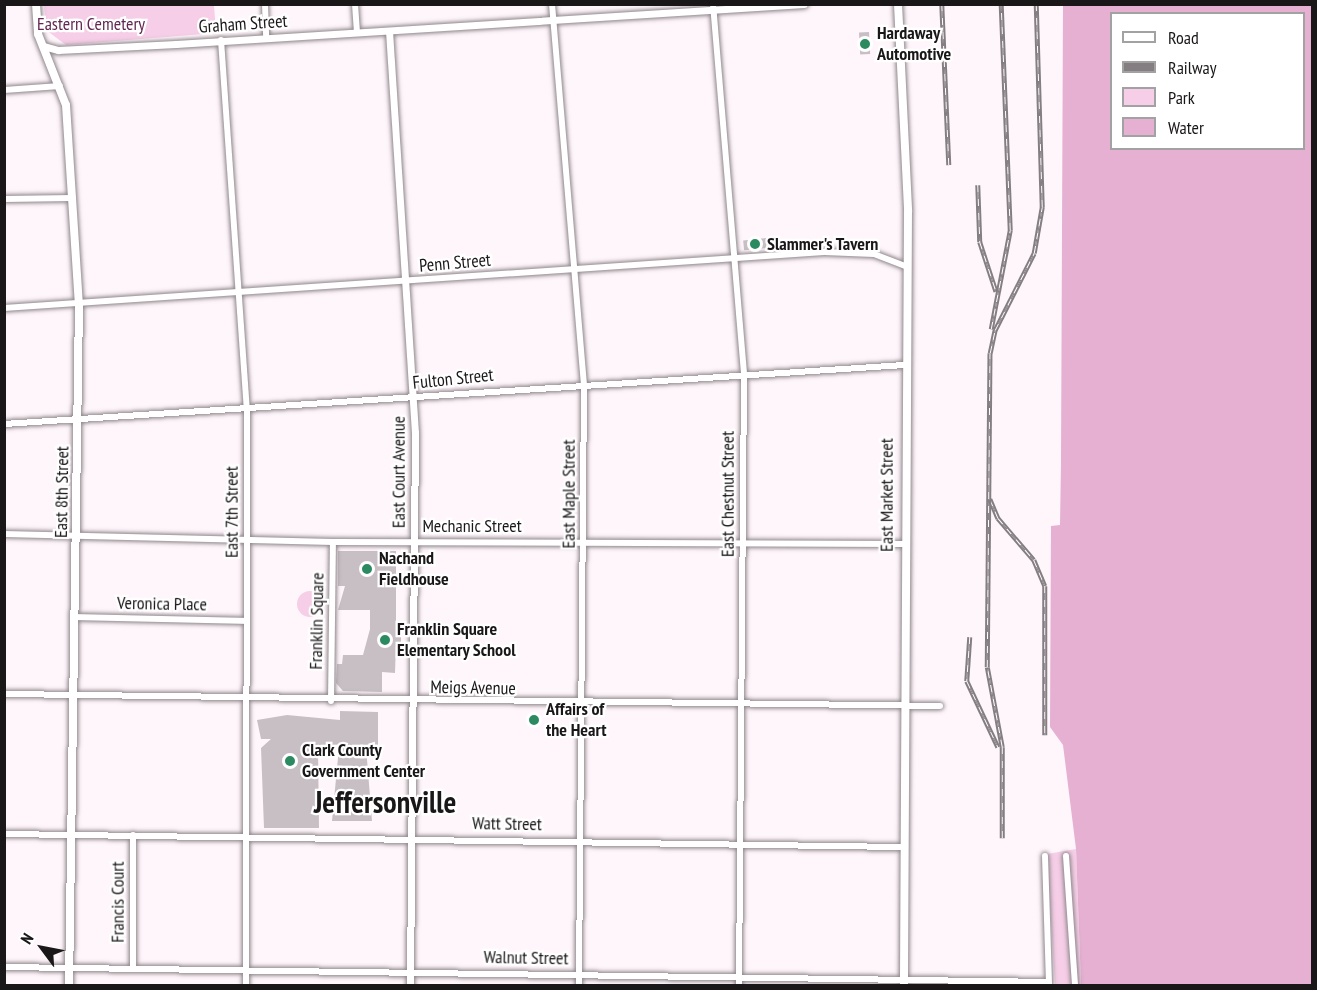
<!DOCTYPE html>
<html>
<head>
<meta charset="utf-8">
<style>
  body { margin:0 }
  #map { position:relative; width:1317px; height:990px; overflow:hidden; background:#fff6fb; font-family:"PT Sans Narrow",sans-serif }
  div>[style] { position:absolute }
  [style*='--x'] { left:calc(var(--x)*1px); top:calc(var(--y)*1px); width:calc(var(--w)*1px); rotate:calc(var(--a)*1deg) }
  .green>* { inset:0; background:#f6cee7 }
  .round { border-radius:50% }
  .water>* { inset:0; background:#e5b0d1 }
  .building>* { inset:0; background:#c7bfc4; transform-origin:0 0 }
  .roads { filter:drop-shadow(0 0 2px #8f878c) drop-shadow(0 0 2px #8f878c) }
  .minor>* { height:6px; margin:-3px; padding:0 3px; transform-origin:3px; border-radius:3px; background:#fff }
  .tertiary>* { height:7px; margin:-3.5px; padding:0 3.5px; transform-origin:3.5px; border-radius:3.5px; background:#fff }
  .secondary>* { height:8px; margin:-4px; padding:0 4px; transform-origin:4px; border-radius:4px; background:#fff }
  .rail>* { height:4.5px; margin-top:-2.25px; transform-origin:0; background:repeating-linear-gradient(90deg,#fff 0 7px,#847e82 0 14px); box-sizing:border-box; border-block:2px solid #847e82 }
  .dots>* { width:16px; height:16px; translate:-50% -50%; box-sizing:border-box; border:3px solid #fff; border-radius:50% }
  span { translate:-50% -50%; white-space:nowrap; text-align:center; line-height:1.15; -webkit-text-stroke:4.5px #fff; paint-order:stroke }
  .park-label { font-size:18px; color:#632651 }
  .street-label { font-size:18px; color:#1a1719 }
  .poi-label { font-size:18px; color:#1a1719; font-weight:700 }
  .left { translate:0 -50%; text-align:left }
  .town-label { font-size:30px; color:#1a1719; font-weight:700 }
  .frame { position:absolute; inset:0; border:6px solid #1a1719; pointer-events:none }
  .legend { position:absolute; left:1110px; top:12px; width:195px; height:138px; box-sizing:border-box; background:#fff; border:2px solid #a3a2a3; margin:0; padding:8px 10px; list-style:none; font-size:18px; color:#1a1719 }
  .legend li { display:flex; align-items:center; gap:12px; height:30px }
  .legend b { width:30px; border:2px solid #a3a2a3 }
  .north { position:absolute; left:12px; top:918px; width:60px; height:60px; -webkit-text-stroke:4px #fff; paint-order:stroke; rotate:302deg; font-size:16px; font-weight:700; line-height:24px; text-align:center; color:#1a1719 }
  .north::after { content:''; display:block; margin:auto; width:21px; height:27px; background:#1a1719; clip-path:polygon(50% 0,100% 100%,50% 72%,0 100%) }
</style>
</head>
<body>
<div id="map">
  <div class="green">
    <i style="clip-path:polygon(44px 5px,214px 5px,216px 33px,66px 45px,46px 30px)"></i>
    <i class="round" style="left:297px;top:591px;width:26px;height:26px"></i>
    <i style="clip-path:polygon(1076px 849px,1081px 985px,1055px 985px,1047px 854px)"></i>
  </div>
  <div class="water">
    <i style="clip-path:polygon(evenodd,1063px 5px,1312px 5px,1312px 985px,1081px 985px,1076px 849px,1063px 745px,1050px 727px,1051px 526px,1060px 525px,1061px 463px,1063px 5px,1112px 14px,1304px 14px,1304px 148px,1112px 148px,1112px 14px)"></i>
  </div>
  <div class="building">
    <i style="left:869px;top:32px;width:22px;height:10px;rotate:87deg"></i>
    <i style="left:766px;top:238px;width:10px;height:23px;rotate:84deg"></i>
    <i style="clip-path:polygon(338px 551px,396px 551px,396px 633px,401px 633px,401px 643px,396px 643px,395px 673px,382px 672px,382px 692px,343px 691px,336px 683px,337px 664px,342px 664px,343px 655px,363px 655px,370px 629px,370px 610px,338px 610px,345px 586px,338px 586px)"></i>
    <i style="clip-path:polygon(340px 711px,378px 712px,378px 747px,366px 747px,372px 821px,332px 821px,339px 747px,318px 747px,319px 828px,264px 828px,261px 748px,271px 739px,261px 739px,257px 720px,287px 715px,340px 720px)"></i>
  </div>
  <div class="roads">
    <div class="minor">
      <i style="--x:265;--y:4;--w:34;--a:88"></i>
      <i style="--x:355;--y:4;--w:29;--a:86"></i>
      <i style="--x:552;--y:4;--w:382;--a:85.2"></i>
      <i style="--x:584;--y:385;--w:601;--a:90.48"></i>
      <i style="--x:713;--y:4;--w:373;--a:85.2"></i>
      <i style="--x:744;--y:376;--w:610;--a:90.47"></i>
      <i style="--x:221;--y:40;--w:371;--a:86"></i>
      <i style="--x:247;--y:410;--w:576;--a:90.1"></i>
      <i style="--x:4;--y:90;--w:56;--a:-4.1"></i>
      <i style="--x:4;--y:199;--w:69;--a:-0.8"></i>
      <i style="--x:4;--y:308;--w:822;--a:-3.91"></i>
      <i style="--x:824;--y:252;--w:50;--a:2.3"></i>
      <i style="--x:874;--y:254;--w:34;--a:21"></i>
      <i style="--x:4;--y:424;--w:903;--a:-3.75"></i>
      <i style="--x:4;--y:534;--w:329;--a:1.4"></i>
      <i style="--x:333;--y:542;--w:571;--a:0.2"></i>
      <i style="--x:76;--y:617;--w:171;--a:1.3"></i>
      <i style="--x:4;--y:694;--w:936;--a:0.73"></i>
      <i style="--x:331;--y:701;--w:159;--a:-89.3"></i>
      <i style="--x:4;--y:834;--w:897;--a:0.83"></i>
      <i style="--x:133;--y:835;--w:133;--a:90"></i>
      <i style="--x:1045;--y:856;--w:128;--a:88.2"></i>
      <i style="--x:1066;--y:856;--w:130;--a:86"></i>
      <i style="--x:4;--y:967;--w:1044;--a:0.82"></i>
    </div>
    <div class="tertiary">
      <i style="--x:389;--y:31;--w:402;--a:86.3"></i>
      <i style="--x:415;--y:432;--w:554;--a:90.52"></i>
      <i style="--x:43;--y:46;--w:16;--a:15"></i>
      <i style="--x:58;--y:50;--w:118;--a:-2.9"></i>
      <i style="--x:176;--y:44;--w:629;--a:-3.64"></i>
    </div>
    <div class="secondary">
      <i style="--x:36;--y:4;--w:30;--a:86"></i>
      <i style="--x:38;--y:34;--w:76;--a:68.5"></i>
      <i style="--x:66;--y:105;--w:199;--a:86.3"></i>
      <i style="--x:79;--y:304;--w:682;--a:90.84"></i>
      <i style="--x:898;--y:4;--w:208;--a:87.2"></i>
      <i style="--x:908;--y:212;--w:774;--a:90.3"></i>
    </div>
  </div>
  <div class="rail">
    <i style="--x:942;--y:4;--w:161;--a:87.5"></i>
    <i style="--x:978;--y:185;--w:57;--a:88"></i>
    <i style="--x:980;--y:242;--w:52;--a:71.9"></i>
    <i style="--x:991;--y:329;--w:101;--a:-79.1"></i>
    <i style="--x:1010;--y:230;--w:226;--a:-92.3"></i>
    <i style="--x:990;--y:499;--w:21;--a:67"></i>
    <i style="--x:998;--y:518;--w:55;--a:49.4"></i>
    <i style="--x:1034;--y:560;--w:28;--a:67"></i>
    <i style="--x:1045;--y:586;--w:149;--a:90"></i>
    <i style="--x:970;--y:637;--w:44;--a:93.9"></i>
    <i style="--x:967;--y:681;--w:73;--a:64.8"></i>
    <i style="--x:1002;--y:838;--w:91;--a:-90"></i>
    <i style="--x:1002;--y:747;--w:81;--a:-100.6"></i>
    <i style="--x:987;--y:667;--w:314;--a:-89.5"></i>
    <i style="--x:990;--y:353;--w:24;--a:-78"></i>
    <i style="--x:995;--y:330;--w:86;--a:-63.1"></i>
    <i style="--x:1034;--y:253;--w:47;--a:-80.1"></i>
    <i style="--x:1042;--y:207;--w:203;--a:-91.7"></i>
  </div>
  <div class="dots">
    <i style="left:865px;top:44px;background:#2c8a61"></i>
    <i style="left:755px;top:244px;background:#2c8a61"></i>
    <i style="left:367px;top:569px;background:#2c8a61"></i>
    <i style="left:385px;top:640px;background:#2c8a61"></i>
    <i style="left:534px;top:720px;background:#2c8a61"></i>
    <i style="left:290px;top:761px;background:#2c8a61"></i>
  </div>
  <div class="park-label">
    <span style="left:91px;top:24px">Eastern Cemetery</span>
  </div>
  <div class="street-label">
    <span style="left:243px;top:24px;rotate:-4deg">Graham Street</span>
    <span style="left:455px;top:263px;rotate:-5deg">Penn Street</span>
    <span style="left:453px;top:379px;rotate:-6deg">Fulton Street</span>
    <span style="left:399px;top:472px;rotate:-90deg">East Court Avenue</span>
    <span style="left:62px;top:492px;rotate:-89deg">East 8th Street</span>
    <span style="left:569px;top:494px;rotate:-90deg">East Maple Street</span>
    <span style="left:728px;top:494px;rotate:-90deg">East Chestnut Street</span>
    <span style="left:887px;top:495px;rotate:-90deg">East Market Street</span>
    <span style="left:232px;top:512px;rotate:-90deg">East 7th Street</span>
    <span style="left:472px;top:526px">Mechanic Street</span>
    <span style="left:162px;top:604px;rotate:1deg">Veronica Place</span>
    <span style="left:317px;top:621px;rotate:-89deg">Franklin Square</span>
    <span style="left:473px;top:688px;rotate:1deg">Meigs Avenue</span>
    <span style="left:507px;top:824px;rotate:1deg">Watt Street</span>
    <span style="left:118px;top:902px;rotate:-90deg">Francis Court</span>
    <span style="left:526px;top:958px;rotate:1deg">Walnut Street</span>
  </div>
  <div class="poi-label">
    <span class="left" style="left:877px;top:44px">Hardaway<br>Automotive</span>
    <span class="left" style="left:767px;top:244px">Slammer's Tavern</span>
    <span class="left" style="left:379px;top:569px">Nachand<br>Fieldhouse</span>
    <span class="left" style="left:397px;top:640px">Franklin Square<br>Elementary School</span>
    <span class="left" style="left:546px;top:720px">Affairs of<br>the Heart</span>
    <span class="left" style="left:302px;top:761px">Clark County<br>Government Center</span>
  </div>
  <div class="town-label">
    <span style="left:385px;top:802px">Jeffersonville</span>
  </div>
  <div class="frame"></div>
  <ul class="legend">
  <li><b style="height:8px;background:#fff"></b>Road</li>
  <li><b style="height:8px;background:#847e82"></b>Railway</li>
  <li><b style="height:16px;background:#f6cee7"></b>Park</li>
  <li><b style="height:16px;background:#e5b0d1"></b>Water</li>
  </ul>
  <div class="north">N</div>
</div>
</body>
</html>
